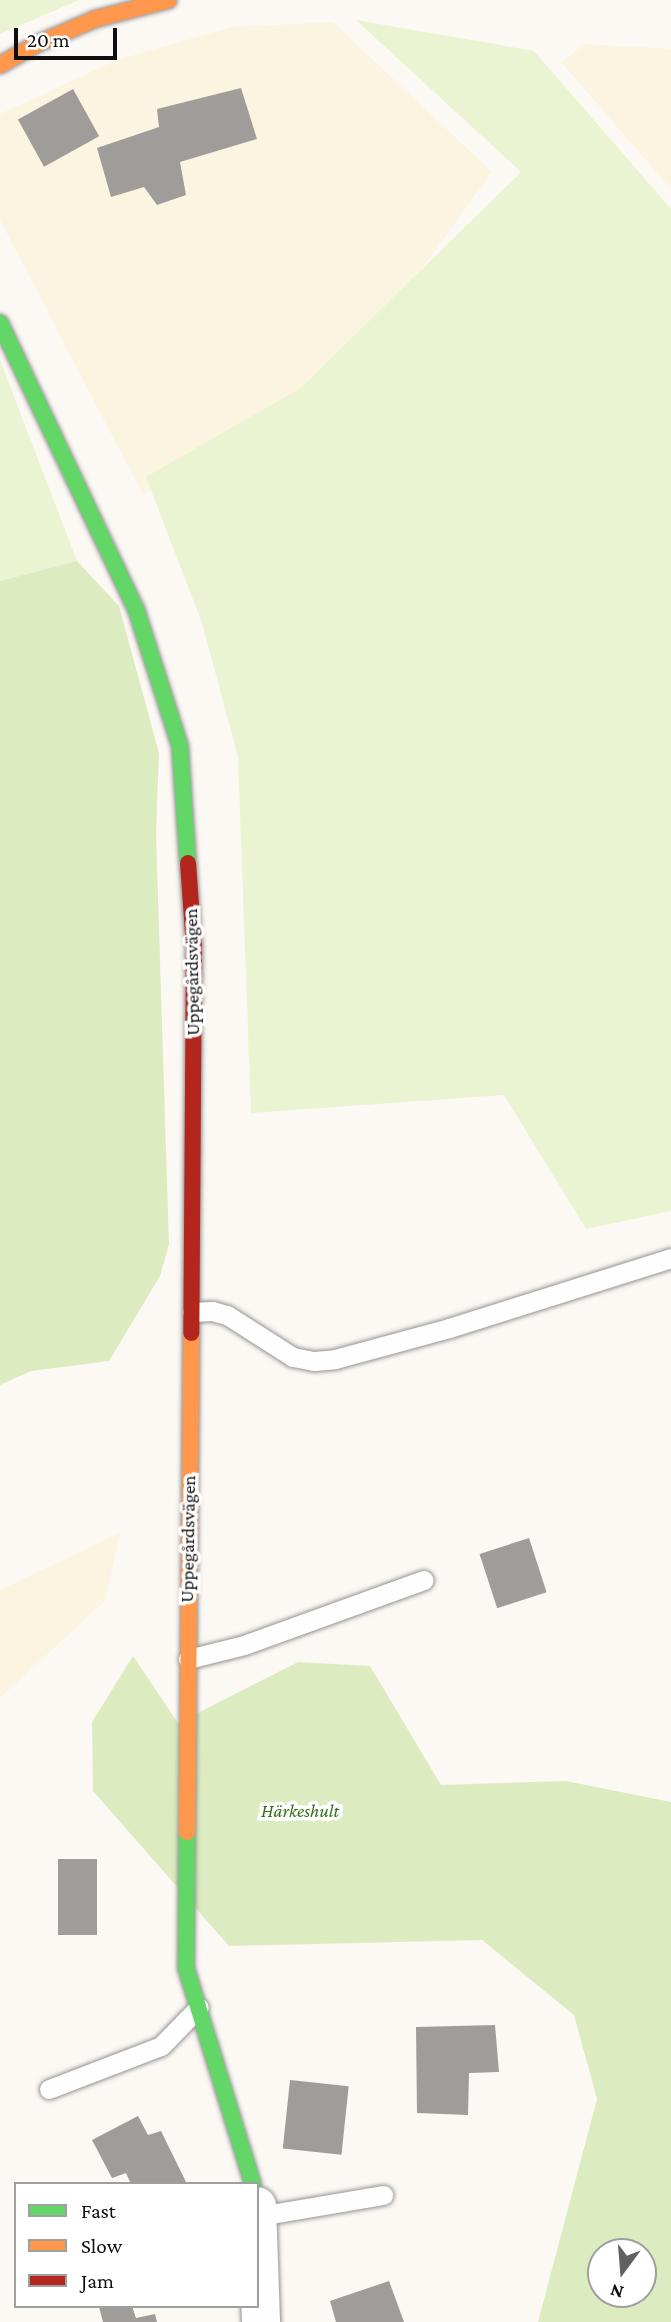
<!DOCTYPE html>
<html>
<head>
<meta charset="utf-8">
<style>
  body { margin:0 }
  #map { position:relative; width:671px; height:2322px; overflow:hidden; background:#fcf9f5; font-family:"Crimson Pro",serif }
  div>[style] { position:absolute }
  [style*='--x'] { left:calc(var(--x)*1px); top:calc(var(--y)*1px); width:calc(var(--w)*1px); rotate:calc(var(--a)*1deg) }
  .farmland>* { inset:0; background:#faf4e0 }
  .green>* { inset:0; background:#eaf3d2 }
  .forest>* { inset:0; background:#dcecc0 }
  .building>* { inset:0; background:#a09c9a; transform-origin:0 0 }
  .roads { filter:drop-shadow(0 0 2px #969493) drop-shadow(0 0 2px #969493) }
  .lane>* { height:19px; margin:-9.5px; padding:0 9.5px; transform-origin:9.5px; border-radius:9.5px; background:#fffefe }
  .street>* { height:38px; margin:-19px; padding:0 19px; transform-origin:19px; border-radius:19px; background:#fffefe }
  .fast>* { height:16px; margin:-8px; padding:0 8px; transform-origin:8px; border-radius:8px; background:#63d668 }
  .slow>* { height:16px; margin:-8px; padding:0 8px; transform-origin:8px; border-radius:8px; background:#ff974d }
  .jam>* { height:16px; margin:-8px; padding:0 8px; transform-origin:8px; border-radius:8px; background:#b3261e }
  span { translate:-50% -50%; white-space:nowrap; text-align:center; line-height:1.15; -webkit-text-stroke:7px #fff; paint-order:stroke }
  .street-label { font-size:19px; color:#0f0f0f }
  .park-label { font-size:19px; color:#376f18; font-style:italic }
  .legend { position:absolute; left:14px; top:2182px; width:245px; height:126px; box-sizing:border-box; background:#fff; border:2px solid #9f9f9f; margin:0; padding:9px 12px; list-style:none; font-size:21px; color:#0f0f0f }
  .legend li { display:flex; align-items:center; gap:14px; height:35px }
  .legend b { width:35px; border:2px solid #9f9f9f }
  .north { position:absolute; left:587px; top:2238px; width:70px; height:70px; box-sizing:border-box; background:#fff; border:2px solid #9f9f9f; border-radius:50%; rotate:196deg; font-size:19px; font-weight:700; line-height:28px; text-align:center; color:#0f0f0f }
  .north::after { content:''; display:block; margin:auto; width:24px; height:32px; background:#626160; clip-path:polygon(50% 0,100% 100%,50% 72%,0 100%) }
  .scale { position:absolute; left:14px; top:28px; width:103px; height:32px; box-sizing:border-box; border:4px solid #0f0f0f; border-top:0; padding-left:9px; font-size:21px; line-height:24px; white-space:nowrap; color:#0f0f0f; -webkit-text-stroke:5px #fff; paint-order:stroke }
</style>
</head>
<body>
<div id="map">
  <div class="farmland">
    <i style="clip-path:polygon(333px 22px,492px 172px,331px 394px,143px 495px,0 220px,0 114px,117px 60px,232px 27px)"></i>
    <i style="clip-path:polygon(585px 44px,671px 49px,671px 189px,561px 62px)"></i>
    <i style="clip-path:polygon(121px 1532px,105px 1601px,0 1698px,0 1590px)"></i>
  </div>
  <div class="green">
    <i style="clip-path:polygon(0 0,79px 0,0 34px)"></i>
    <i style="clip-path:polygon(356px 20px,534px 51px,671px 209px,671px 1211px,586px 1229px,504px 1095px,251px 1113px,238px 757px,202px 623px,146px 477px,301px 388px,521px 172px)"></i>
    <i style="clip-path:polygon(0 360px,77px 561px,0 581px)"></i>
  </div>
  <div class="forest">
    <i style="clip-path:polygon(77px 561px,119px 606px,159px 753px,156px 833px,169px 1244px,160px 1276px,109px 1361px,31px 1371px,0 1385px,0 581px)"></i>
    <i style="clip-path:polygon(evenodd,133px 1656px,178px 1723px,298px 1662px,370px 1666px,441px 1785px,566px 1781px,671px 1802px,671px 2322px,538px 2322px,597px 2099px,574px 2015px,482px 1940px,229px 1946px,93px 1791px,92px 1722px,133px 1656px,601px 2252px,643px 2252px,643px 2294px,601px 2294px,601px 2252px)"></i>
  </div>
  <div class="building">
    <i style="clip-path:polygon(241px 88px,257px 139px,180px 162px,186px 195px,157px 205px,144px 187px,111px 197px,97px 148px,159px 127px,157px 109px)"></i>
    <i style="left:73px;top:89px;width:54px;height:63px;rotate:61deg"></i>
    <i style="left:529px;top:1538px;width:57px;height:52px;rotate:72deg"></i>
    <i style="left:58px;top:1859px;width:39px;height:76px"></i>
    <i style="clip-path:polygon(495px 2025px,499px 2072px,469px 2073px,468px 2115px,417px 2113px,416px 2027px)"></i>
    <i style="left:290px;top:2080px;width:59px;height:69px;rotate:6deg"></i>
    <i style="clip-path:polygon(138px 2116px,148px 2135px,161px 2131px,187px 2184px,131px 2184px,126px 2173px,112px 2178px,92px 2140px)"></i>
    <i style="clip-path:polygon(389px 2281px,404px 2322px,336px 2322px,330px 2301px)"></i>
    <i style="clip-path:polygon(132px 2306px,136px 2318px,155px 2314px,157px 2322px,103px 2322px,99px 2307px)"></i>
  </div>
  <div class="roads">
    <div class="lane">
      <i style="--x:192;--y:1312;--w:20;--a:-3"></i>
      <i style="--x:212;--y:1311;--w:16;--a:15"></i>
      <i style="--x:227;--y:1315;--w:78;--a:32.5"></i>
      <i style="--x:293;--y:1357;--w:21;--a:11"></i>
      <i style="--x:314;--y:1361;--w:21;--a:-5"></i>
      <i style="--x:335;--y:1359;--w:118;--a:-15.2"></i>
      <i style="--x:449;--y:1328;--w:233;--a:-17.5"></i>
      <i style="--x:188;--y:1659;--w:58;--a:-14"></i>
      <i style="--x:244;--y:1645;--w:191;--a:-19.9"></i>
      <i style="--x:49;--y:2089;--w:120;--a:-21"></i>
      <i style="--x:161;--y:2046;--w:54;--a:-45.7"></i>
      <i style="--x:259;--y:2216;--w:126;--a:-9.6"></i>
    </div>
    <div class="street">
      <i style="--x:257;--y:2206;--w:116;--a:88"></i>
    </div>
    <div class="fast">
      <i style="--x:0;--y:323;--w:317;--a:64.6"></i>
      <i style="--x:136;--y:609;--w:144;--a:72.2"></i>
      <i style="--x:180;--y:746;--w:117;--a:86.1"></i>
      <i style="--x:187;--y:1832;--w:136;--a:90.4"></i>
      <i style="--x:186;--y:1968;--w:226;--a:72.8"></i>
    </div>
    <div class="slow">
      <i style="--x:0;--y:65;--w:43;--a:-29.6"></i>
      <i style="--x:37;--y:44;--w:63;--a:-23.3"></i>
      <i style="--x:95;--y:19;--w:76;--a:-14.4"></i>
      <i style="--x:187;--y:1832;--w:499;--a:-89.5"></i>
    </div>
    <div class="jam">
      <i style="--x:188;--y:863;--w:83;--a:85.9"></i>
      <i style="--x:194;--y:946;--w:387;--a:90.4"></i>
    </div>
  </div>
  <div class="street-label">
    <span style="left:192px;top:972px;rotate:-91deg">Uppegårdsvägen</span>
    <span style="left:188px;top:1539px;rotate:-89deg">Uppegårdsvägen</span>
  </div>
  <div class="park-label">
    <span style="left:300px;top:1811px">Härkeshult</span>
  </div>
  <ul class="legend">
  <li><b style="height:9px;background:#63d668"></b>Fast</li>
  <li><b style="height:9px;background:#ff974d"></b>Slow</li>
  <li><b style="height:9px;background:#b3261e"></b>Jam</li>
  </ul>
  <div class="north">N</div>
  <div class="scale">20 m</div>
</div>
</body>
</html>
